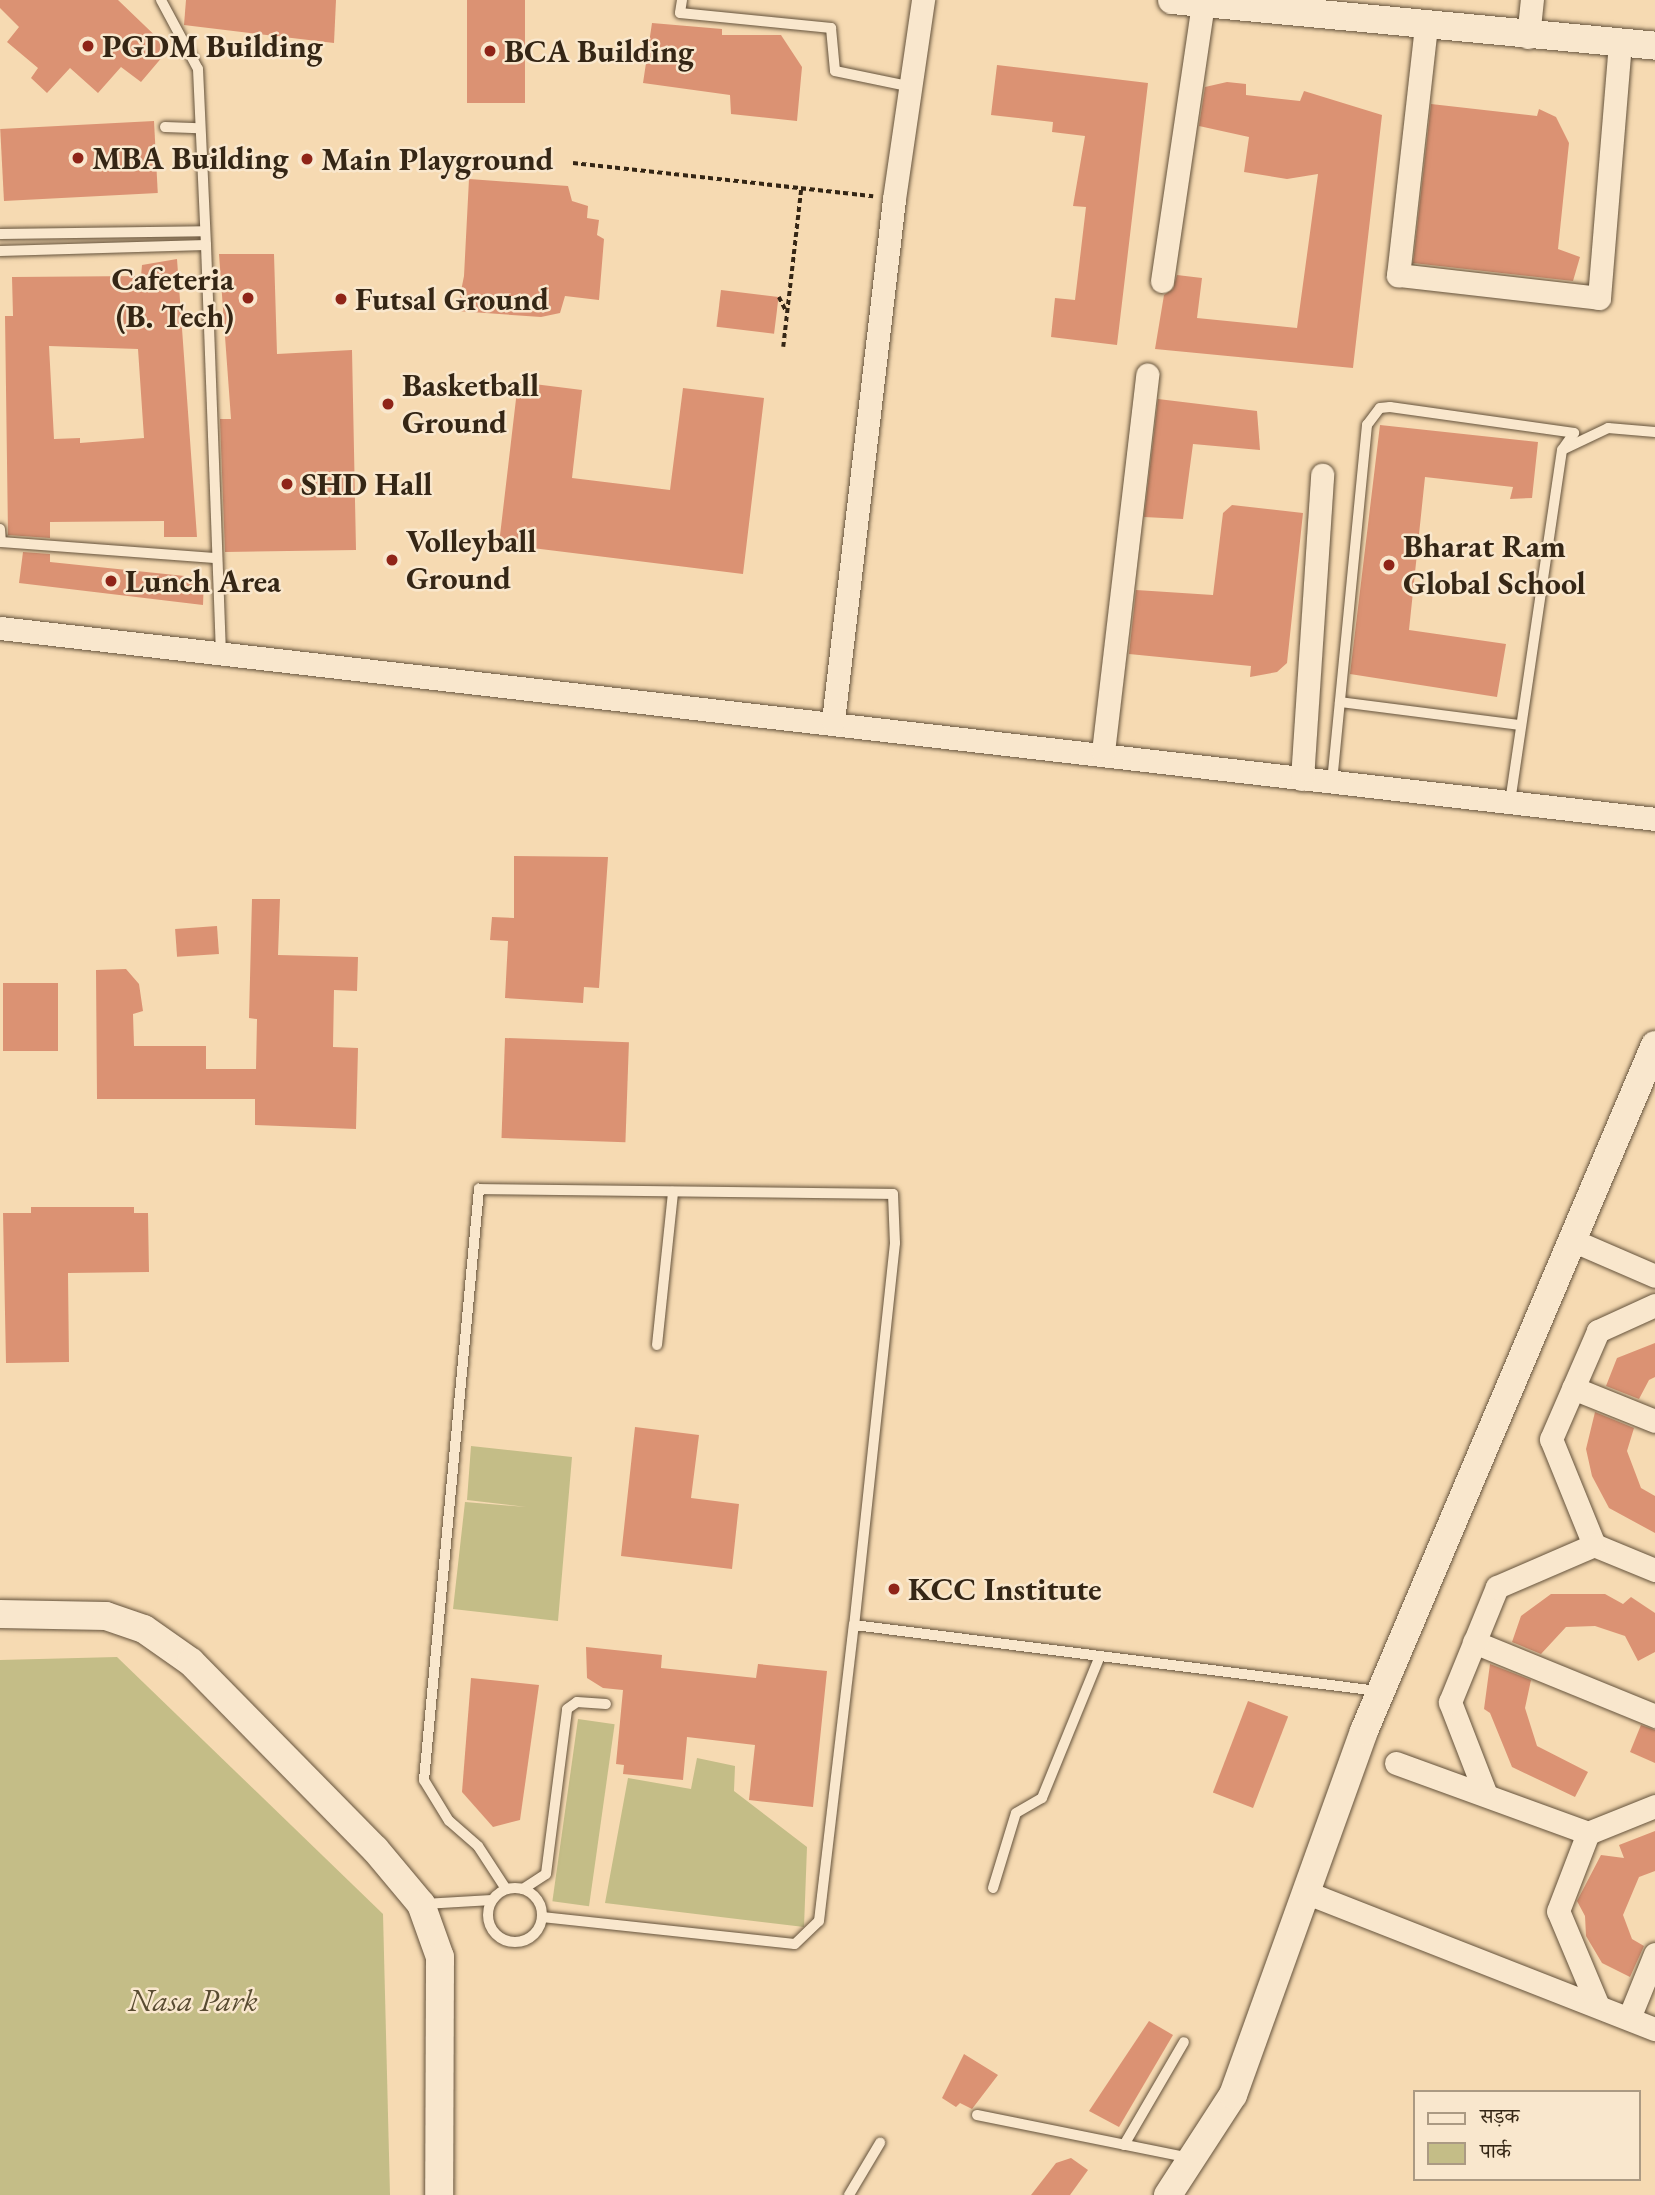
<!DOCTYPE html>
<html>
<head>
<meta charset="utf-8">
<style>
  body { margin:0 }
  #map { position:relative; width:1655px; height:2195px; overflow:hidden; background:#f6dab2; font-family:"EB Garamond","Noto Serif Devanagari",serif }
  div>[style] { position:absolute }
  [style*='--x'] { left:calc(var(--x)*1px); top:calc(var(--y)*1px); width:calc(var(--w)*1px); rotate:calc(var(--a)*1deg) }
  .green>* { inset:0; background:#c4bd87; transform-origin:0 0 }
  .building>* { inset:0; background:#db9273; transform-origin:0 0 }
  .path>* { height:3.5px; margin-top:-1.75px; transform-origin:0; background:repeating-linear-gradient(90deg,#352615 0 5px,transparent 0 8.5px) }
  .roads { filter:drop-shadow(0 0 2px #65533c) drop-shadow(0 0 2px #65533c) }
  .service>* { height:10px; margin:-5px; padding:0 5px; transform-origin:5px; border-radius:5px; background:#f9e7cd }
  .service>.ring { margin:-5px; padding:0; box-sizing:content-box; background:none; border:10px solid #f9e7cd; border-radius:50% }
  .minor>* { height:23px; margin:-11.5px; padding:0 11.5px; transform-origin:11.5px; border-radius:11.5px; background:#f9e7cd }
  .tertiary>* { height:28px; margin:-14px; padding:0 14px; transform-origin:14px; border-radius:14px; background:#f9e7cd }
  .dots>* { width:19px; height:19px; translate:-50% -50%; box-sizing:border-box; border:4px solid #f9e7cd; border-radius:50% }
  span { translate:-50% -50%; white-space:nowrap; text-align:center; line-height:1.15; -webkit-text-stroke:5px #f9e7cd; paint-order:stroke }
  .poi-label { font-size:32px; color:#352615; font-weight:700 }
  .left { translate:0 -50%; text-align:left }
  .right { translate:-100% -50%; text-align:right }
  .park-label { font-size:32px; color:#594c32; font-style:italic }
  .legend { position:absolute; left:1413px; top:2090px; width:228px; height:91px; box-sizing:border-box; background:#f9e7cd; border:2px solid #ab9a83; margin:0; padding:9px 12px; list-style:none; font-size:21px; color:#352615 }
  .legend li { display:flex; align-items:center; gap:14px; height:35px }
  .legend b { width:35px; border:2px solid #ab9a83 }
</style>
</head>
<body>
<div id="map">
  <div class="green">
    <i style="clip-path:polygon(471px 1446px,572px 1457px,558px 1621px,453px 1609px,465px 1502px,526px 1507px,467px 1500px)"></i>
    <i style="clip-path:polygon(117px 1657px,383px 1914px,390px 2195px,0 2195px,0 1660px)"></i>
    <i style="left:578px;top:1719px;width:37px;height:184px;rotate:8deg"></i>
    <i style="clip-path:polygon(697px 1758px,735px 1766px,734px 1791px,807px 1847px,804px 1927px,605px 1903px,628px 1778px,691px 1789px)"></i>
  </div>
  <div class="building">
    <i style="clip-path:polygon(0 0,118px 0,169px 49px,141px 82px,121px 67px,98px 93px,70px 68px,47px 93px,31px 78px,38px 68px,7px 42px,19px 27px,0 8px)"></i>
    <i style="clip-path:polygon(186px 0,336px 0,334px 43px,184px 25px)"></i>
    <i style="left:467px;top:0;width:58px;height:103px"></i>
    <i style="clip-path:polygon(652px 23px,722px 29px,722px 35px,781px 35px,802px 67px,797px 121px,731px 114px,730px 95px,643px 83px)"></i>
    <i style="clip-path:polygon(997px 65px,1148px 83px,1117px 345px,1051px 337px,1055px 298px,1075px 300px,1086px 207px,1073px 206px,1085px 136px,1052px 132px,1053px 122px,991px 115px)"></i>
    <i style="clip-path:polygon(1227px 82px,1246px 84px,1246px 95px,1300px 101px,1304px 91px,1382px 115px,1353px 368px,1155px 349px,1164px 295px,1173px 289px,1177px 275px,1202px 278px,1197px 318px,1297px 328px,1318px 174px,1287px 179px,1244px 172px,1249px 137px,1199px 126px,1205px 87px)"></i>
    <i style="clip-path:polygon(1431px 104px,1537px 116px,1539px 109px,1556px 117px,1569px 143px,1558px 249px,1580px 257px,1573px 281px,1413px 263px)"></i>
    <i style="left:154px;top:121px;width:72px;height:154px;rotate:87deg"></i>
    <i style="clip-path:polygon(469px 179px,568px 186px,572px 201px,588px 206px,587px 218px,599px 220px,597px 235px,604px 239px,599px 300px,565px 296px,560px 313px,541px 317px,457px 311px,464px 276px)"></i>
    <i style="clip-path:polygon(219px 254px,274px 254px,277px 354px,352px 350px,356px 550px,225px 552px,220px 419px,231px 419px)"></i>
    <i style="clip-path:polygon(evenodd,177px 259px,197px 537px,164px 537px,164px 521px,50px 522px,50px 538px,8px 535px,5px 316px,13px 316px,12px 277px,141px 276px,142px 265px,177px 259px,49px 346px,138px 349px,144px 438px,80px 443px,80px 438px,54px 439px,49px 346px)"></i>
    <i style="left:721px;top:290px;width:58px;height:37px;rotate:7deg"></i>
    <i style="clip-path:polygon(518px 382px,582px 390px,572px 478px,670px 490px,683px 388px,764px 398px,743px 574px,499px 544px)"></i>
    <i style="clip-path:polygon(1158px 399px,1257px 411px,1260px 450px,1193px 444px,1183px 519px,1144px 517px)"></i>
    <i style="clip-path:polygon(1380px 425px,1538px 442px,1532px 498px,1510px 499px,1513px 487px,1425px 477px,1409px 630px,1506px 644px,1497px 697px,1350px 674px)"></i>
    <i style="clip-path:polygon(1232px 505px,1303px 513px,1287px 663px,1277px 672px,1250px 677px,1251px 666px,1129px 654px,1136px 590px,1213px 595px,1223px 513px)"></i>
    <i style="clip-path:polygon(23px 552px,50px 554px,50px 562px,204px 578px,203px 605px,19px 583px)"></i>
    <i style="clip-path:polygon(514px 856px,608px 857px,599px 988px,584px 987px,583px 1003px,505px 998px,508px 941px,490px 940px,492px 917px,514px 918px)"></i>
    <i style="clip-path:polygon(252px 899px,280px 899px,278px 955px,358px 957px,357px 991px,334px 990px,333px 1047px,358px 1048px,356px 1129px,255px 1125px,255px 1099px,97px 1099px,96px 970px,126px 969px,139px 984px,143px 1011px,133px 1014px,134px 1046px,206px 1046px,206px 1069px,256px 1069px,257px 1019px,249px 1018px)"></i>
    <i style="left:217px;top:926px;width:28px;height:42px;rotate:86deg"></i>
    <i style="left:3px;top:983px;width:55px;height:68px"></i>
    <i style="left:505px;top:1038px;width:124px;height:100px;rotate:2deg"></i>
    <i style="clip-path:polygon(31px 1207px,134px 1207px,134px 1213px,148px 1213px,149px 1272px,68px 1273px,69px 1362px,6px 1363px,3px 1213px,31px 1213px)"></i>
    <i style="clip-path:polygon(1655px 1343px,1655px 1377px,1649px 1380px,1639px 1399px,1606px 1386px,1617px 1358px)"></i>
    <i style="clip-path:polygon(1595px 1412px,1634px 1428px,1627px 1451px,1641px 1488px,1655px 1496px,1655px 1533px,1609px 1508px,1592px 1476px,1586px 1449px)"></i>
    <i style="clip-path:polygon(635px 1427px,699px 1435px,691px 1498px,739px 1504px,732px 1569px,621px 1556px)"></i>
    <i style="clip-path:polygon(1551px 1594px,1605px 1594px,1623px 1604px,1631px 1597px,1655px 1613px,1655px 1652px,1638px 1661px,1625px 1636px,1595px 1626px,1566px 1627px,1541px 1654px,1512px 1642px,1521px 1616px)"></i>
    <i style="clip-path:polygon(586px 1647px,662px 1655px,661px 1668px,756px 1678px,758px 1664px,827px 1671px,813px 1807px,749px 1800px,755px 1745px,687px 1737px,683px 1780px,623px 1774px,624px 1765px,616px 1764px,623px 1690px,603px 1688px,587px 1678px)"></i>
    <i style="clip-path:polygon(1490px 1664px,1531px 1680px,1525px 1708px,1537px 1746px,1588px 1772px,1575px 1797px,1512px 1767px,1490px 1713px,1484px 1709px)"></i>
    <i style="clip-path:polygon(471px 1678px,539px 1685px,520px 1820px,493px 1827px,462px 1792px)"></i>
    <i style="left:1248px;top:1701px;width:43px;height:98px;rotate:21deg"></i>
    <i style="clip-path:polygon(1641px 1725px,1655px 1730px,1655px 1763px,1630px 1752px)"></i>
    <i style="clip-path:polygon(1655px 1831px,1655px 1871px,1639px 1877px,1623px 1915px,1632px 1939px,1644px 1946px,1630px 1977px,1602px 1963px,1586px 1936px,1585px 1916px,1577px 1901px,1601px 1855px,1624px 1858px,1619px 1845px)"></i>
    <i style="clip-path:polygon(1149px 2021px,1173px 2035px,1119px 2127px,1089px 2111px)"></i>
    <i style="clip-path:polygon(964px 2054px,998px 2075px,972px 2109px,960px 2103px,956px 2107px,942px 2098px)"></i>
    <i style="clip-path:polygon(1071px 2158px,1088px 2170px,1070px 2195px,1031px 2195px,1056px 2163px)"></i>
  </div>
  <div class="path">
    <i style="--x:573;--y:163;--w:302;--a:6.3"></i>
    <i style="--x:779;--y:297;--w:16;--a:63"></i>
    <i style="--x:783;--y:347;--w:160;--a:-83.5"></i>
  </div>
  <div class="roads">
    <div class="service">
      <i style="--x:161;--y:0;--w:78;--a:61.8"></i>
      <i style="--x:198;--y:69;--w:176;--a:87.4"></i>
      <i style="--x:682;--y:0;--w:13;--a:99"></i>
      <i style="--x:680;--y:13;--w:152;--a:5.7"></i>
      <i style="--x:831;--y:28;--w:43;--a:84.7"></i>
      <i style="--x:835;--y:71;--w:79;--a:11.7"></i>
      <i style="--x:165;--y:127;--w:34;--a:2"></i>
      <i style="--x:0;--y:234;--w:205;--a:-0.8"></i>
      <i style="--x:0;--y:251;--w:206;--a:-1.7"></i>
      <i style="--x:206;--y:245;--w:411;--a:87.9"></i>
      <i style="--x:1564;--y:449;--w:49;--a:-25.5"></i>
      <i style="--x:1608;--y:428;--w:47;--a:4.9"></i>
      <i style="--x:0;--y:529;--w:13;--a:86"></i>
      <i style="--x:1;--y:542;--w:214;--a:4.3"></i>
      <i style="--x:1340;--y:702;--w:181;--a:7.3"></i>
      <i style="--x:1332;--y:782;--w:359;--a:-84.4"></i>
      <i style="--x:1367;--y:425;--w:21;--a:-53"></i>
      <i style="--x:1380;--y:408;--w:10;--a:-6"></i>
      <i style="--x:1390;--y:407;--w:186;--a:8"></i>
      <i style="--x:1574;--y:433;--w:21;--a:125"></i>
      <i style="--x:1562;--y:450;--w:356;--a:98.4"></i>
      <i style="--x:657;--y:1345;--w:154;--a:-84"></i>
      <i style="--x:993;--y:1888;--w:78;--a:-73"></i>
      <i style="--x:1016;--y:1813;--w:30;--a:-30"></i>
      <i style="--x:1042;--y:1798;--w:153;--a:-67.8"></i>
      <i class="ring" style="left:488px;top:1888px;width:44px;height:44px"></i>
      <i style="--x:506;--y:1889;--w:51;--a:-123.1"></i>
      <i style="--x:478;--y:1846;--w:38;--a:-139"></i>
      <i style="--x:449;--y:1821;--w:48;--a:-121.4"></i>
      <i style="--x:424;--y:1780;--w:594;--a:-84.68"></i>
      <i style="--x:479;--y:1189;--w:414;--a:0.7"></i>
      <i style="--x:893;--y:1194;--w:49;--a:87.7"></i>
      <i style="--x:895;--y:1243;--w:384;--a:96.1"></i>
      <i style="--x:854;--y:1625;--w:528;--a:7.18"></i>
      <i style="--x:523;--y:1889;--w:27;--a:-33"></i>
      <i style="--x:546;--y:1874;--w:166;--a:-82.7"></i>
      <i style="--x:567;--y:1709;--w:12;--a:-35"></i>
      <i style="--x:577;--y:1702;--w:29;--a:4"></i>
      <i style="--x:424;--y:1904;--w:68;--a:-3.4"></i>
      <i style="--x:542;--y:1917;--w:254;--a:6.1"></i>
      <i style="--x:795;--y:1944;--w:33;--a:-44"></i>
      <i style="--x:819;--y:1921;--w:298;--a:-83.3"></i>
      <i style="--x:977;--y:2115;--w:217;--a:11.4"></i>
      <i style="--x:1124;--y:2145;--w:119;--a:-59.8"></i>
      <i style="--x:849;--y:2195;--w:61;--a:-59.2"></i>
    </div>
    <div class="minor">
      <i style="--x:1426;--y:26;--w:251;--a:96.4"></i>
      <i style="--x:1398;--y:275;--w:202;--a:6.5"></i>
      <i style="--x:1599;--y:298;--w:254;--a:-85.3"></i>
      <i style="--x:1528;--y:37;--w:37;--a:-84"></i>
      <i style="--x:1162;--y:281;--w:281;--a:-81.6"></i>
      <i style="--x:0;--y:628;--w:1666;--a:6.58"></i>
      <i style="--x:833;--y:721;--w:526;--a:-83.33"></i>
      <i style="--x:894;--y:199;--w:201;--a:-81.7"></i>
      <i style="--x:1103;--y:752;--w:380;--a:-83.3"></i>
      <i style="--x:1302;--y:779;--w:305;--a:-86.2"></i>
      <i style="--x:1572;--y:1240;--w:90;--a:23.4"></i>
      <i style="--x:1655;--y:1305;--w:63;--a:155.5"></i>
      <i style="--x:1598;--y:1331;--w:118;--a:113.5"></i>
      <i style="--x:1551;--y:1439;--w:114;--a:67.9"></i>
      <i style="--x:1594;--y:1545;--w:66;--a:22.3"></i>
      <i style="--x:1573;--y:1388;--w:88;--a:21.9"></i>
      <i style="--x:1474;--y:1642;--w:196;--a:22.2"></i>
      <i style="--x:1396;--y:1763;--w:204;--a:20"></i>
      <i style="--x:1486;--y:1795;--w:100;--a:-111.2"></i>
      <i style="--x:1450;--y:1702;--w:124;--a:-67.8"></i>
      <i style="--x:1497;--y:1587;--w:106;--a:-23.4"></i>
      <i style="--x:1305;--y:1892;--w:376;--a:21.4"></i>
      <i style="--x:1598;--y:2006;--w:103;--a:-112.8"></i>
      <i style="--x:1558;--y:1911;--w:84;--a:-69"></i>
      <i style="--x:1588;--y:1833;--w:72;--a:-21.9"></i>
      <i style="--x:1629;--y:2018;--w:69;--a:-67.9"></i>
    </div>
    <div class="tertiary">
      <i style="--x:1172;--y:0;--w:485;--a:5.4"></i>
      <i style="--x:0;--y:1614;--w:106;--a:1.1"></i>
      <i style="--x:106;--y:1616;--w:40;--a:18.9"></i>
      <i style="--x:144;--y:1629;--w:57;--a:35.1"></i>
      <i style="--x:191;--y:1662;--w:262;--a:45.5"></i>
      <i style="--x:375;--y:1849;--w:72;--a:50.1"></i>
      <i style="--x:421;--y:1904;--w:56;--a:70.3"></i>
      <i style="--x:440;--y:1957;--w:238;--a:90.2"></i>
      <i style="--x:1168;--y:2195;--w:119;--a:-57"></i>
      <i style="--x:1233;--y:2095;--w:387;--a:-70.2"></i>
      <i style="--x:1364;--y:1731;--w:745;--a:-67.01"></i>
    </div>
  </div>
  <div class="dots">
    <i style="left:88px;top:46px;background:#8f2418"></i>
    <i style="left:490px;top:51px;background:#8f2418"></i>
    <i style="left:78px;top:158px;background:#8f2418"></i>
    <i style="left:307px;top:159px;background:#8f2418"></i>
    <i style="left:248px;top:298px;background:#8f2418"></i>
    <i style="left:341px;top:299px;background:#8f2418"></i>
    <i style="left:388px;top:404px;background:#8f2418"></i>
    <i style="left:287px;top:484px;background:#8f2418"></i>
    <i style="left:392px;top:560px;background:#8f2418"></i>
    <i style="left:1389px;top:565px;background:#8f2418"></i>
    <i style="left:111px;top:581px;background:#8f2418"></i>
    <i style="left:894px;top:1589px;background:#8f2418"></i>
  </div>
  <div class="poi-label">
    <span class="left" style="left:102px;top:46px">PGDM Building</span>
    <span class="left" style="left:504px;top:51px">BCA Building</span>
    <span class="left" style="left:92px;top:158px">MBA Building</span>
    <span class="left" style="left:321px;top:159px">Main Playground</span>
    <span class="right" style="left:234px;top:298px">Cafeteria<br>(B. Tech)</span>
    <span class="left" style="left:355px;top:299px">Futsal Ground</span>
    <span class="left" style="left:402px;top:404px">Basketball<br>Ground</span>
    <span class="left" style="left:301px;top:484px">SHD Hall</span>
    <span class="left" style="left:406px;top:560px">Volleyball<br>Ground</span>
    <span class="left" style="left:1403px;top:565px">Bharat Ram<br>Global School</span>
    <span class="left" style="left:125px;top:581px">Lunch Area</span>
    <span class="left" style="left:908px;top:1589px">KCC Institute</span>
  </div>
  <div class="park-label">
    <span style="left:193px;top:2000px">Nasa Park</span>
  </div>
  <ul class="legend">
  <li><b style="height:9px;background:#f9e7cd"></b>सड़क</li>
  <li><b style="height:19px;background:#c4bd87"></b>पार्क</li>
  </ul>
</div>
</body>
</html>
